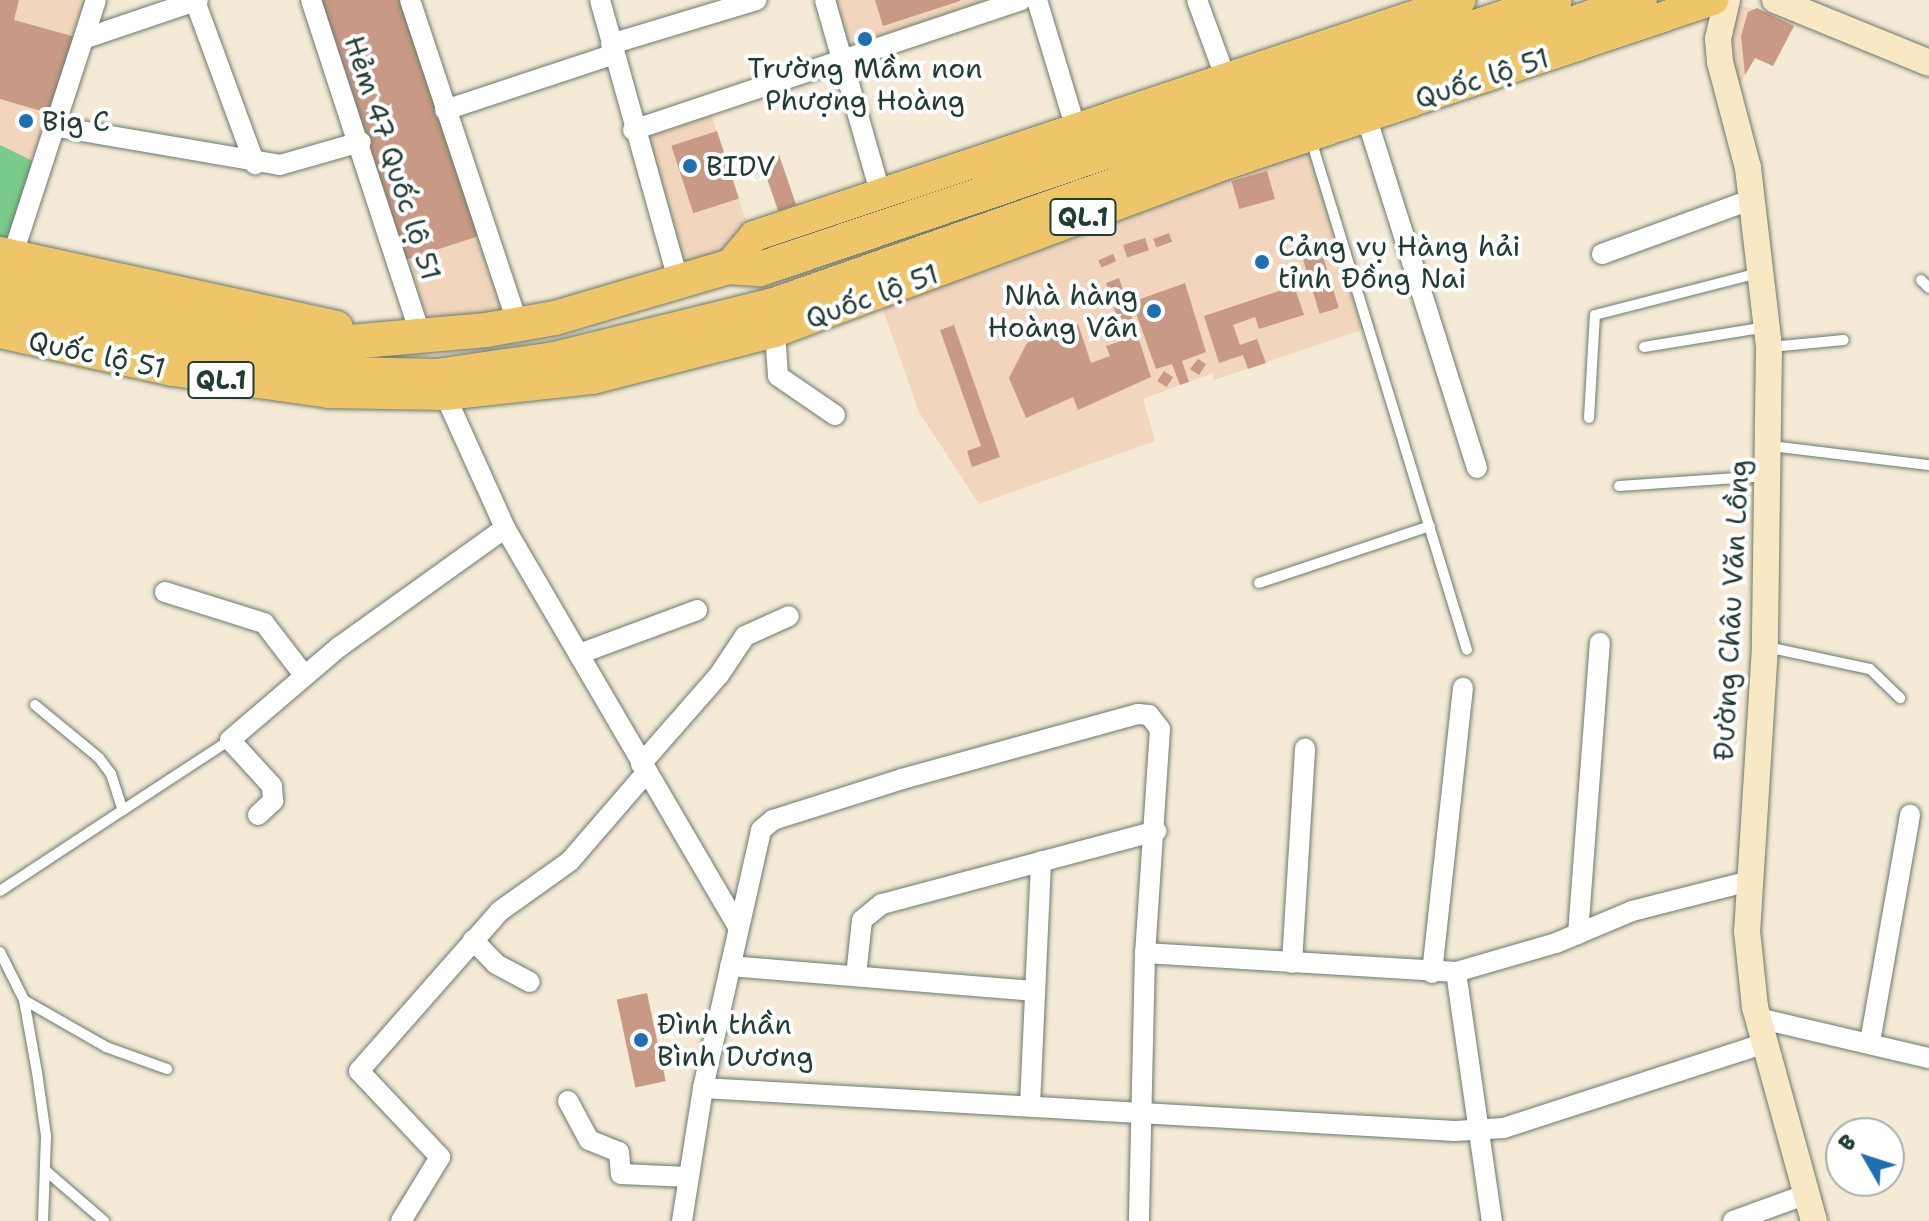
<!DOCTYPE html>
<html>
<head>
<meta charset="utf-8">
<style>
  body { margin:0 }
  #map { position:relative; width:1929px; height:1221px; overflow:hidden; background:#f4ead6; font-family:"Shantell Sans",sans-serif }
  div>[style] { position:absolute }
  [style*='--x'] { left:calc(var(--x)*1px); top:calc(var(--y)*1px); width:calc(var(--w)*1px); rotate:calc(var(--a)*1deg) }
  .built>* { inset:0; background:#f1d5bd }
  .green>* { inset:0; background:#7aca8a }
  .building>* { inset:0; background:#c89a85; transform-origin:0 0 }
  .roads { filter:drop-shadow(0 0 2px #6a7a6d) drop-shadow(0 0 2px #6a7a6d) }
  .lane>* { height:10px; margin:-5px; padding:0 5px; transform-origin:5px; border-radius:5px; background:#fff }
  .street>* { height:20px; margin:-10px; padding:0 10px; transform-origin:10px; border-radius:10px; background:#fff }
  .secondary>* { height:26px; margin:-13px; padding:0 13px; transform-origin:13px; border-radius:13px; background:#f8e8c3 }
  .primary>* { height:30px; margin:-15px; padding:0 15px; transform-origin:15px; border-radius:15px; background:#eec569 }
  .highway>* { height:34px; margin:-17px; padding:0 17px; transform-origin:17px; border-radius:17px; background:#eec569 }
  .dots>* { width:22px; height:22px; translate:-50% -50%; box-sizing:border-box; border:4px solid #fff; border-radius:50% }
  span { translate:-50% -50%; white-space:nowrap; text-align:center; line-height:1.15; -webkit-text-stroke:8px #fff; paint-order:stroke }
  .shield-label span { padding:2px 6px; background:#fff; border:2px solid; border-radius:6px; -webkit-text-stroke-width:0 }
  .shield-label { font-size:26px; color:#1f3d34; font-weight:700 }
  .poi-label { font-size:28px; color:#1f3d34 }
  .left { translate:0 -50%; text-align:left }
  .right { translate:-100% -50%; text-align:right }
  .street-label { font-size:28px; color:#1f3d34 }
  .north { position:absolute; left:1825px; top:1117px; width:80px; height:80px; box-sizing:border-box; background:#fff; border:2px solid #a5b1ae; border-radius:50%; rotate:309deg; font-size:22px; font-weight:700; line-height:32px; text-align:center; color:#1f3d34 }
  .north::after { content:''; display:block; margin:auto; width:28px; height:36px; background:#1f6fb2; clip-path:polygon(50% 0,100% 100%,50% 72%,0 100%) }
</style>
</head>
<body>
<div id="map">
  <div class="built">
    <i style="clip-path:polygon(0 0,90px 0,51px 127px,0 244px)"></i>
    <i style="clip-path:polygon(831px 0,1001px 0,847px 52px)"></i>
    <i style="clip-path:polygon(1736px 5px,1797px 19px,1773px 66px,1755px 58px,1738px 88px,1728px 39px)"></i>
    <i style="clip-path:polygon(711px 114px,748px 227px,722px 259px,682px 271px,641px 135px)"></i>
    <i style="clip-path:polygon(1309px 147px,1367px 328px,1214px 380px,1212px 373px,1143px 399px,1155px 441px,979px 504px,919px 412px,881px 304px)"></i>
    <i style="clip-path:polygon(475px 226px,508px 317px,433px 325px,414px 290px,402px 249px)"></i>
  </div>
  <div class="green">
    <i style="clip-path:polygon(0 145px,39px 164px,9px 246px,0 244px)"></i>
  </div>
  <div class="building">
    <i style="clip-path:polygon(0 0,19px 0,14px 20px,79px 38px,55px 115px,0 99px)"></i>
    <i style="clip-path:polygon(318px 0,404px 0,479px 236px,405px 260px)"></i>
    <i style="clip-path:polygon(875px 0,960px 0,960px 1px,883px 26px)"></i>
    <i style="clip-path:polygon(1757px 8px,1794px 26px,1773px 66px,1755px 58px,1745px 75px,1741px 36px,1748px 12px)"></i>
    <i style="left:717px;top:131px;width:71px;height:48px;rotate:72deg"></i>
    <i style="left:779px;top:155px;width:53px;height:19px;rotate:71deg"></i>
    <i style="left:1267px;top:171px;width:29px;height:37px;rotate:74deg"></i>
    <i style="left:1169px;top:233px;width:9px;height:17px;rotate:69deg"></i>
    <i style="left:1145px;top:238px;width:13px;height:23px;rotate:72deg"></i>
    <i style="left:1318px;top:240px;width:71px;height:20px;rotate:73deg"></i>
    <i style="left:1113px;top:254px;width:8px;height:16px;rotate:67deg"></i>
    <i style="clip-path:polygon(1119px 278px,1151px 377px,1078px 410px,1073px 397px,1026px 418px,1009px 378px,1027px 343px,1078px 324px,1091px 363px,1110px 356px,1106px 346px,1124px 340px,1106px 283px)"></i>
    <i style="clip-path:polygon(1185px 283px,1206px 352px,1182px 361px,1189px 382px,1180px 385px,1172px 364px,1156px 369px,1132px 302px)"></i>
    <i style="clip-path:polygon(1294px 286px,1304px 315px,1259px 329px,1255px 317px,1233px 325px,1240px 345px,1257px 339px,1266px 363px,1248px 369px,1243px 355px,1219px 363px,1204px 316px)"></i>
    <i style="clip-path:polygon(954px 325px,1000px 457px,972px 467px,967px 451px,981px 446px,940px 330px)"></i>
    <i style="clip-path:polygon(1198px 359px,1206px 364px,1199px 375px,1190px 369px)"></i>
    <i style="left:1164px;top:371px;width:11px;height:12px;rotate:34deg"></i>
    <i style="left:647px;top:993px;width:90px;height:31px;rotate:78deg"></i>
  </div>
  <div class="roads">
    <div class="lane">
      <i style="--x:1311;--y:140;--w:533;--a:72.99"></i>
      <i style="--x:1921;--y:280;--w:11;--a:45"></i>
      <i style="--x:1644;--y:347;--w:124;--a:-9.3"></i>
      <i style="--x:1771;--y:347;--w:73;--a:-5.5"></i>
      <i style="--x:1589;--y:418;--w:103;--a:-86.7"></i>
      <i style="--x:1595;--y:315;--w:168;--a:-14.4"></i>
      <i style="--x:1771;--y:446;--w:159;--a:6.9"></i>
      <i style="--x:1619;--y:486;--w:148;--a:-3.9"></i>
      <i style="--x:1259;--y:583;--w:180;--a:-18.4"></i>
      <i style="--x:1767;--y:647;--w:105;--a:12.1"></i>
      <i style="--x:1870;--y:669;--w:42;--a:44"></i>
      <i style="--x:35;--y:705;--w:83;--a:39.6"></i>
      <i style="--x:99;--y:758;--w:20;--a:53"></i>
      <i style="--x:111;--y:774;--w:38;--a:72"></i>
      <i style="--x:123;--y:810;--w:128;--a:-33.2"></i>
      <i style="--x:0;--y:891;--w:147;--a:-33.4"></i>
      <i style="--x:0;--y:952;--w:54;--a:63.4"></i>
      <i style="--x:24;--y:1000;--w:73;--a:79.8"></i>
      <i style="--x:37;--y:1072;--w:65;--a:82"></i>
      <i style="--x:46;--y:1136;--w:85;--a:92"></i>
      <i style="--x:24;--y:1000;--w:95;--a:29.8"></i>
      <i style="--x:106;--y:1047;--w:65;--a:19.8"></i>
      <i style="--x:45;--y:1170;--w:78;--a:40.8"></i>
    </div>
    <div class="street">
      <i style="--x:311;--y:0;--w:351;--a:71.9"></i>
      <i style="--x:410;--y:0;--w:342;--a:71.6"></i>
      <i style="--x:600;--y:0;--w:293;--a:74.4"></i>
      <i style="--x:825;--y:0;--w:203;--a:74"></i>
      <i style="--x:1037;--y:0;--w:135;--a:73.2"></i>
      <i style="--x:1197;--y:0;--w:96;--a:69.9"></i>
      <i style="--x:195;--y:1;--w:174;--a:69.8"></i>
      <i style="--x:86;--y:38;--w:118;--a:-18.7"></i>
      <i style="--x:611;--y:44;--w:152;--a:-16.8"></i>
      <i style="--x:445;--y:110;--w:178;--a:-18.3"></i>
      <i style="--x:1366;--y:116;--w:369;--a:72.5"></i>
      <i style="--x:58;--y:127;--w:225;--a:9.7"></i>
      <i style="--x:280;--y:165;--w:84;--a:-15.9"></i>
      <i style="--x:633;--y:130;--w:410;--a:-18.5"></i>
      <i style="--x:1602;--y:254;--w:161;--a:-20"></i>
      <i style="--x:12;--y:257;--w:270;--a:-71.9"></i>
      <i style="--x:775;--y:332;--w:44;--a:86.1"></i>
      <i style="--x:778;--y:376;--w:69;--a:34.4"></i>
      <i style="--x:445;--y:395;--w:146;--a:65.7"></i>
      <i style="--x:505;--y:528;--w:461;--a:59.7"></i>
      <i style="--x:165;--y:592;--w:104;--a:17.4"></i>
      <i style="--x:264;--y:623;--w:66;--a:52.4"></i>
      <i style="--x:579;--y:654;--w:126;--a:-20.4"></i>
      <i style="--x:641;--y:764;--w:118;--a:-48.8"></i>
      <i style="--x:719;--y:675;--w:47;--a:-56.3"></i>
      <i style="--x:745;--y:636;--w:48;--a:-24.4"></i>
      <i style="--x:258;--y:815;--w:21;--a:-43"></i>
      <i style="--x:273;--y:801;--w:15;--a:-94"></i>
      <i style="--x:272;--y:786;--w:62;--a:-132.4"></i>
      <i style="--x:230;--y:740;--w:143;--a:-40.5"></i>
      <i style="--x:339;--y:647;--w:204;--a:-35.6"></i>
      <i style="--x:1578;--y:934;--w:292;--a:-85.7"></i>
      <i style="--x:473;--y:940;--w:33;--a:46"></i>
      <i style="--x:496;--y:964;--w:38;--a:28"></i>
      <i style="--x:1145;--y:953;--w:312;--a:3.5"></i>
      <i style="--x:1456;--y:972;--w:104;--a:-16.2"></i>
      <i style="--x:1556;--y:943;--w:82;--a:-22.8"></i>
      <i style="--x:1632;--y:911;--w:122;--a:-14.3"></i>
      <i style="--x:1292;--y:963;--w:215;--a:-86.5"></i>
      <i style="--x:730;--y:966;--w:306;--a:4.7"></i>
      <i style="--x:1456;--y:972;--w:252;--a:81.8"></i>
      <i style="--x:1432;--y:973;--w:287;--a:-83.8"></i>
      <i style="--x:856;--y:976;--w:56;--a:-83.9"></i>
      <i style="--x:862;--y:920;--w:26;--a:-39"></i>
      <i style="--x:882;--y:904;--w:284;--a:-14.9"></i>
      <i style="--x:1758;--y:1018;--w:176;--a:13.2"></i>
      <i style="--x:1870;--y:1042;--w:231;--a:-80"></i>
      <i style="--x:703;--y:1088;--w:753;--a:3.27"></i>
      <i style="--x:1455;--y:1131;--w:49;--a:-3.5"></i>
      <i style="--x:1504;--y:1128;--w:274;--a:-18"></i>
      <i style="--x:568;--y:1101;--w:44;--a:61.7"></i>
      <i style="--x:589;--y:1140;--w:32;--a:22"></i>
      <i style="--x:619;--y:1152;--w:22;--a:85"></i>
      <i style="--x:621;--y:1174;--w:68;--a:2.5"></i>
      <i style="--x:1030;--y:1105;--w:244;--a:-87.4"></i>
      <i style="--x:401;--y:1221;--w:75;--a:-58.6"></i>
      <i style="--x:440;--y:1157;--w:118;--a:-133.3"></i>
      <i style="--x:359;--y:1071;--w:213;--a:-48.6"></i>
      <i style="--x:500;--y:911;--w:86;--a:-35.5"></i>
      <i style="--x:570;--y:861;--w:116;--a:-49.2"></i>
      <i style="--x:682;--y:1221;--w:135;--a:-81"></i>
      <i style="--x:703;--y:1088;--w:264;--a:-77.3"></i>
      <i style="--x:761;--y:830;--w:16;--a:-40"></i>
      <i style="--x:773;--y:820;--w:135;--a:-17.6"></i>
      <i style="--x:902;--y:779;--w:245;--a:-15.4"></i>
      <i style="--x:1138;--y:714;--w:11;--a:5"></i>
      <i style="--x:1149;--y:715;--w:18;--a:52"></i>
      <i style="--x:1160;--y:729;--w:225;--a:93.8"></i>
      <i style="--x:1145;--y:953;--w:268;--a:91.3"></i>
      <i style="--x:1733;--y:1221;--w:79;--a:-20"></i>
    </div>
    <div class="secondary">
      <i style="--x:1727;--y:0;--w:40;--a:103"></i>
      <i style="--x:1718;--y:39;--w:23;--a:85"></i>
      <i style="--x:1720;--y:62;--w:110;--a:75.2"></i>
      <i style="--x:1748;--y:168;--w:180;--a:83.3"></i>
      <i style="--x:1769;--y:347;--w:300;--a:90.8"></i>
      <i style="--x:1765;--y:647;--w:285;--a:93.6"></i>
      <i style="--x:1747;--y:931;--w:76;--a:84"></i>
      <i style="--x:1755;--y:1007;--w:222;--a:74.6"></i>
      <i style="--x:1775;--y:0;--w:166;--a:22.2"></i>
    </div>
    <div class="primary">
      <i style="--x:728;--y:267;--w:40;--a:-50"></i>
      <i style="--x:754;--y:236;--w:745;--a:-18.46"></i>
      <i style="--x:0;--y:333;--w:177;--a:12.4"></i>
      <i style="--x:173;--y:371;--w:158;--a:8"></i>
      <i style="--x:329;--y:393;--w:116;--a:1"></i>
      <i style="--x:445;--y:395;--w:149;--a:-6.2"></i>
      <i style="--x:593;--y:379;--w:188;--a:-14.5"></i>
      <i style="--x:775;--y:332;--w:470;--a:-20.4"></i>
      <i style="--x:1215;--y:168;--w:526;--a:-18.64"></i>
    </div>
    <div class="highway">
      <i style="--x:0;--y:254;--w:344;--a:12.4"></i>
      <i style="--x:0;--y:279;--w:190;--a:13.1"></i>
      <i style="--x:185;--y:322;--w:144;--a:8.8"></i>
      <i style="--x:327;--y:344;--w:160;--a:-5"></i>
      <i style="--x:486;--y:330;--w:70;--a:-9.9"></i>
      <i style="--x:555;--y:318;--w:180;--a:-16.4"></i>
      <i style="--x:728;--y:267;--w:32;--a:4"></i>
      <i style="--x:760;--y:269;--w:839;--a:-18.69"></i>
      <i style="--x:0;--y:309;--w:216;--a:13.1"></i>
      <i style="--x:210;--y:358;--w:96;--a:9"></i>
      <i style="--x:305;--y:373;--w:131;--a:1.3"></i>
      <i style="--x:436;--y:376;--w:120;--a:-8.1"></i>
      <i style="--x:555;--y:359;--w:229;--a:-13.9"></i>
      <i style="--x:777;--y:304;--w:915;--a:-19.41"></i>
    </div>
  </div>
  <div class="dots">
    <i style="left:865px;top:39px;background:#1f6fb2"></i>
    <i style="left:26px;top:121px;background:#1f6fb2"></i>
    <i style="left:690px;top:166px;background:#1f6fb2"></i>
    <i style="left:1262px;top:262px;background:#1f6fb2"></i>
    <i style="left:1154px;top:311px;background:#1f6fb2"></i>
    <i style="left:641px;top:1040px;background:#1f6fb2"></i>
  </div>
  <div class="shield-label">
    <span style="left:1083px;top:217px">QL.1</span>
    <span style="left:221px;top:380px">QL.1</span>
  </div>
  <div class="poi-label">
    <span style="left:865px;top:84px">Trường Mầm non<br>Phượng Hoàng</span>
    <span class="left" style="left:42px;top:121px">Big C</span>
    <span class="left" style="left:706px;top:166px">BIDV</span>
    <span class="left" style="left:1278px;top:262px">Cảng vụ Hàng hải<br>tỉnh Đồng Nai</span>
    <span class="right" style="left:1138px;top:311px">Nhà hàng<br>Hoàng Vân</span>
    <span class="left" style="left:657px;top:1040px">Đình thần<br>Bình Dương</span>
  </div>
  <div class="street-label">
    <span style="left:1482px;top:78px;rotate:-18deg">Quốc lộ 51</span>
    <span style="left:393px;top:158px;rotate:72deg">Hẻm 47 Quốc lộ 51</span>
    <span style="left:872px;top:296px;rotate:-20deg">Quốc lộ 51</span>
    <span style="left:97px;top:354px;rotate:12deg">Quốc lộ 51</span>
    <span style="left:1731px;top:610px;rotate:-87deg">Đường Châu Văn Lồng</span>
  </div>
  <div class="north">B</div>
</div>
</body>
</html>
